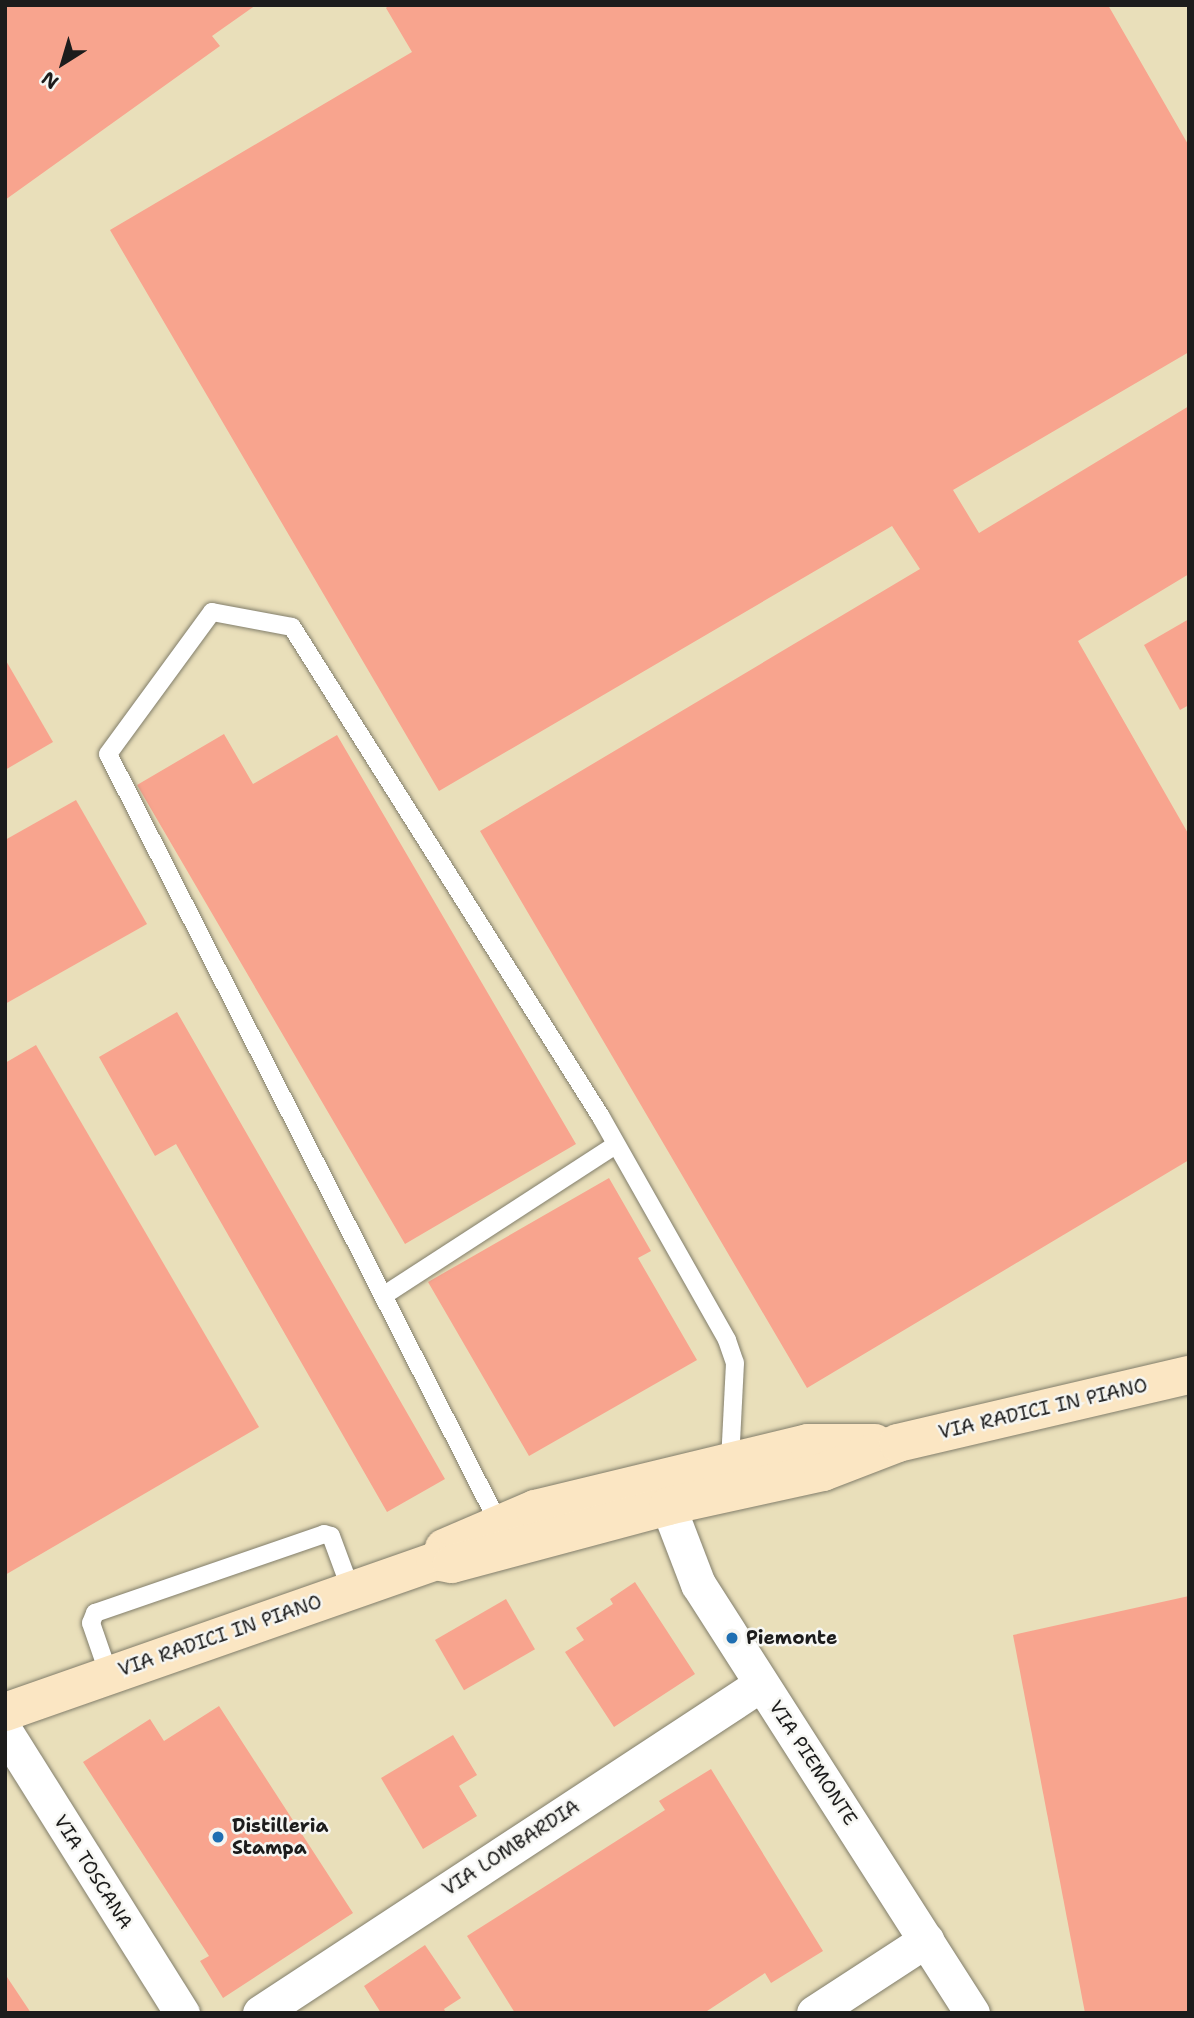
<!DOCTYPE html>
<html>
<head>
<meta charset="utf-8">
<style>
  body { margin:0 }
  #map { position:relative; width:1194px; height:2018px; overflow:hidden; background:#e9dfba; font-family:"Shantell Sans",sans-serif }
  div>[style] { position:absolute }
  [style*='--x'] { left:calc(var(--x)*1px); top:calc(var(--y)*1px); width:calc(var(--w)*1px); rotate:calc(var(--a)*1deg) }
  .building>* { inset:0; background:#f8a48e; transform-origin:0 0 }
  .roads { filter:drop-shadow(0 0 2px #827e6b) drop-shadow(0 0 2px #827e6b) }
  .lane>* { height:18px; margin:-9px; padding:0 9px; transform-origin:9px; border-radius:9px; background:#fff }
  .street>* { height:35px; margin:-17.5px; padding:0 17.5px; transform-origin:17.5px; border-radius:17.5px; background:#fff }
  .secondary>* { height:38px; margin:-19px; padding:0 19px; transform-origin:19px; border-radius:19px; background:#fbe6c3 }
  .dots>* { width:19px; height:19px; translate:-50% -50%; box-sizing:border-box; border:4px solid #f6f6f2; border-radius:50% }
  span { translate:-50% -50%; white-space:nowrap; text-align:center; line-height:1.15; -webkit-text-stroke:5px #f6f6f2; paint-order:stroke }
  .street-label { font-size:19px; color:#1c1c1c }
  .poi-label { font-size:19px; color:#1c1c1c; font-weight:700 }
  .left { translate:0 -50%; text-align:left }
  .frame { position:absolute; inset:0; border:7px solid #1c1c1c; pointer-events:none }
  .north { position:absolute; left:28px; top:28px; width:70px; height:70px; -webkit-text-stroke:5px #f6f6f2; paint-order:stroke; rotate:217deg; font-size:19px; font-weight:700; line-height:28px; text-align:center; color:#1c1c1c }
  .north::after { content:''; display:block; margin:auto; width:24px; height:32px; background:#1c1c1c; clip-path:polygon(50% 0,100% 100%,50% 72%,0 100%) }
</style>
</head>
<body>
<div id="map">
  <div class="building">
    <i style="clip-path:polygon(5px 5px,256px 5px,212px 36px,220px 46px,5px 200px)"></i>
    <i style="clip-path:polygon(389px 5px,1108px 5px,1189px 146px,1189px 352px,953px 490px,979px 533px,1189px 406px,1189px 574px,1078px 641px,1189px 835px,1189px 1160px,807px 1388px,480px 831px,920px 569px,892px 526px,439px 791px,110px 230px,412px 52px,386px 8px)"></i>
    <i style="clip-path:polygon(1189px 619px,1189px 705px,1180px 710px,1144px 645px)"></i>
    <i style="clip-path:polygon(5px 659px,53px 742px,5px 770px)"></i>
    <i style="clip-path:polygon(224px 734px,253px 784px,337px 735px,576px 1144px,405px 1244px,137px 785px)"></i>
    <i style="clip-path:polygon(76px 800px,147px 924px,5px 1004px,5px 840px)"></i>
    <i style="clip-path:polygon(177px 1012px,445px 1479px,387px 1512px,176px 1144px,155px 1156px,99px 1057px)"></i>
    <i style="clip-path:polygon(36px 1045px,259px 1427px,5px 1575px,5px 1063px)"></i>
    <i style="clip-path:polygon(609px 1178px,651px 1251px,638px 1258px,697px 1360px,529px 1456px,428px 1282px)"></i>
    <i style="clip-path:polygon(635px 1582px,695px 1674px,614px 1727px,565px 1652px,584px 1640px,576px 1628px,613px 1604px,610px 1599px)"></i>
    <i style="clip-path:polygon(1189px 1596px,1189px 2013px,1085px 2013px,1013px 1635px)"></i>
    <i style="left:506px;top:1599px;width:58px;height:82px;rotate:60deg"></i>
    <i style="clip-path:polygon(219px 1706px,353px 1913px,223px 1998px,200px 1961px,209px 1956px,83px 1762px,150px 1719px,164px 1741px)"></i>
    <i style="clip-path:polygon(453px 1735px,477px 1775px,459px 1786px,477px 1816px,423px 1849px,381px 1778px)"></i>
    <i style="clip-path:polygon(711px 1769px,823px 1951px,771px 1983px,765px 1973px,704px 2013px,515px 2013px,467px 1936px,665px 1810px,659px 1801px)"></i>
    <i style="clip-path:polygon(425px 1945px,461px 1998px,444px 2009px,446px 2013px,381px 2013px,364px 1986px)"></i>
    <i style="clip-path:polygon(5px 1974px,31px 2013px,5px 2013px)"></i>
  </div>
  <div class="roads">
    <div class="lane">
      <i style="--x:386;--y:1294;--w:272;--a:-33"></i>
      <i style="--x:498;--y:1522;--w:861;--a:-116.92"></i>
      <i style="--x:108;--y:754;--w:176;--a:-53.8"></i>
      <i style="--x:212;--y:612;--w:81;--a:10.6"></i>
      <i style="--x:292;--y:627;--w:579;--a:57.76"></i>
      <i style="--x:601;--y:1117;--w:256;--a:60.5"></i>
      <i style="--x:727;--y:1340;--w:24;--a:71"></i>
      <i style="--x:735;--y:1363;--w:99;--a:92.9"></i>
      <i style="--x:109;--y:1675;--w:55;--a:-109.1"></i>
      <i style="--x:91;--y:1623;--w:11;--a:-68"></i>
      <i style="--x:95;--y:1613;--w:242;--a:-19"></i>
      <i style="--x:324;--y:1534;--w:7;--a:16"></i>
      <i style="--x:331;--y:1536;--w:58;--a:69.7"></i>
    </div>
    <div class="street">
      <i style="--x:668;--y:1506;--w:84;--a:69"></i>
      <i style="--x:698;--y:1584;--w:509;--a:57.43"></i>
      <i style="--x:5;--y:1731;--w:333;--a:57.9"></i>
      <i style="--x:260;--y:2013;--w:599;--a:-33.29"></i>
      <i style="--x:814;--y:2013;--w:134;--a:-33.1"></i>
    </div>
    <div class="secondary">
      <i style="--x:444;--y:1548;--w:99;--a:-23.2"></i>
      <i style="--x:535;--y:1509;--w:281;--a:-13.6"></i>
      <i style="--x:808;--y:1443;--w:67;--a:0"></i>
      <i style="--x:5;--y:1712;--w:456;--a:-19.3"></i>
      <i style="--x:435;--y:1561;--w:17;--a:10"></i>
      <i style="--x:452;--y:1564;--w:224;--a:-15"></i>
      <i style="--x:668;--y:1506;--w:159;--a:-12.4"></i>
      <i style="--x:823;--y:1472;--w:80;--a:-21.1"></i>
      <i style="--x:898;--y:1443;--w:299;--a:-13.2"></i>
    </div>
  </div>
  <div class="dots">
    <i style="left:732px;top:1638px;background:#1f6fb2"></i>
    <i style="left:218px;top:1837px;background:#1f6fb2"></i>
  </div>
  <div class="street-label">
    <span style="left:1043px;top:1409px;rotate:-13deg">VIA RADICI IN PIANO</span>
    <span style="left:220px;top:1636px;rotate:-19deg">VIA RADICI IN PIANO</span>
    <span style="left:813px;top:1763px;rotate:57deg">VIA PIEMONTE</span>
    <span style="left:511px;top:1848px;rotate:-33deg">VIA LOMBARDIA</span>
    <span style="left:93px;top:1872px;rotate:58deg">VIA TOSCANA</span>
  </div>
  <div class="poi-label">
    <span class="left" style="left:746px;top:1638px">Piemonte</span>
    <span class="left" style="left:232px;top:1837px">Distilleria<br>Stampa</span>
  </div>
  <div class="frame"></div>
  <div class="north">N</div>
</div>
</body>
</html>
